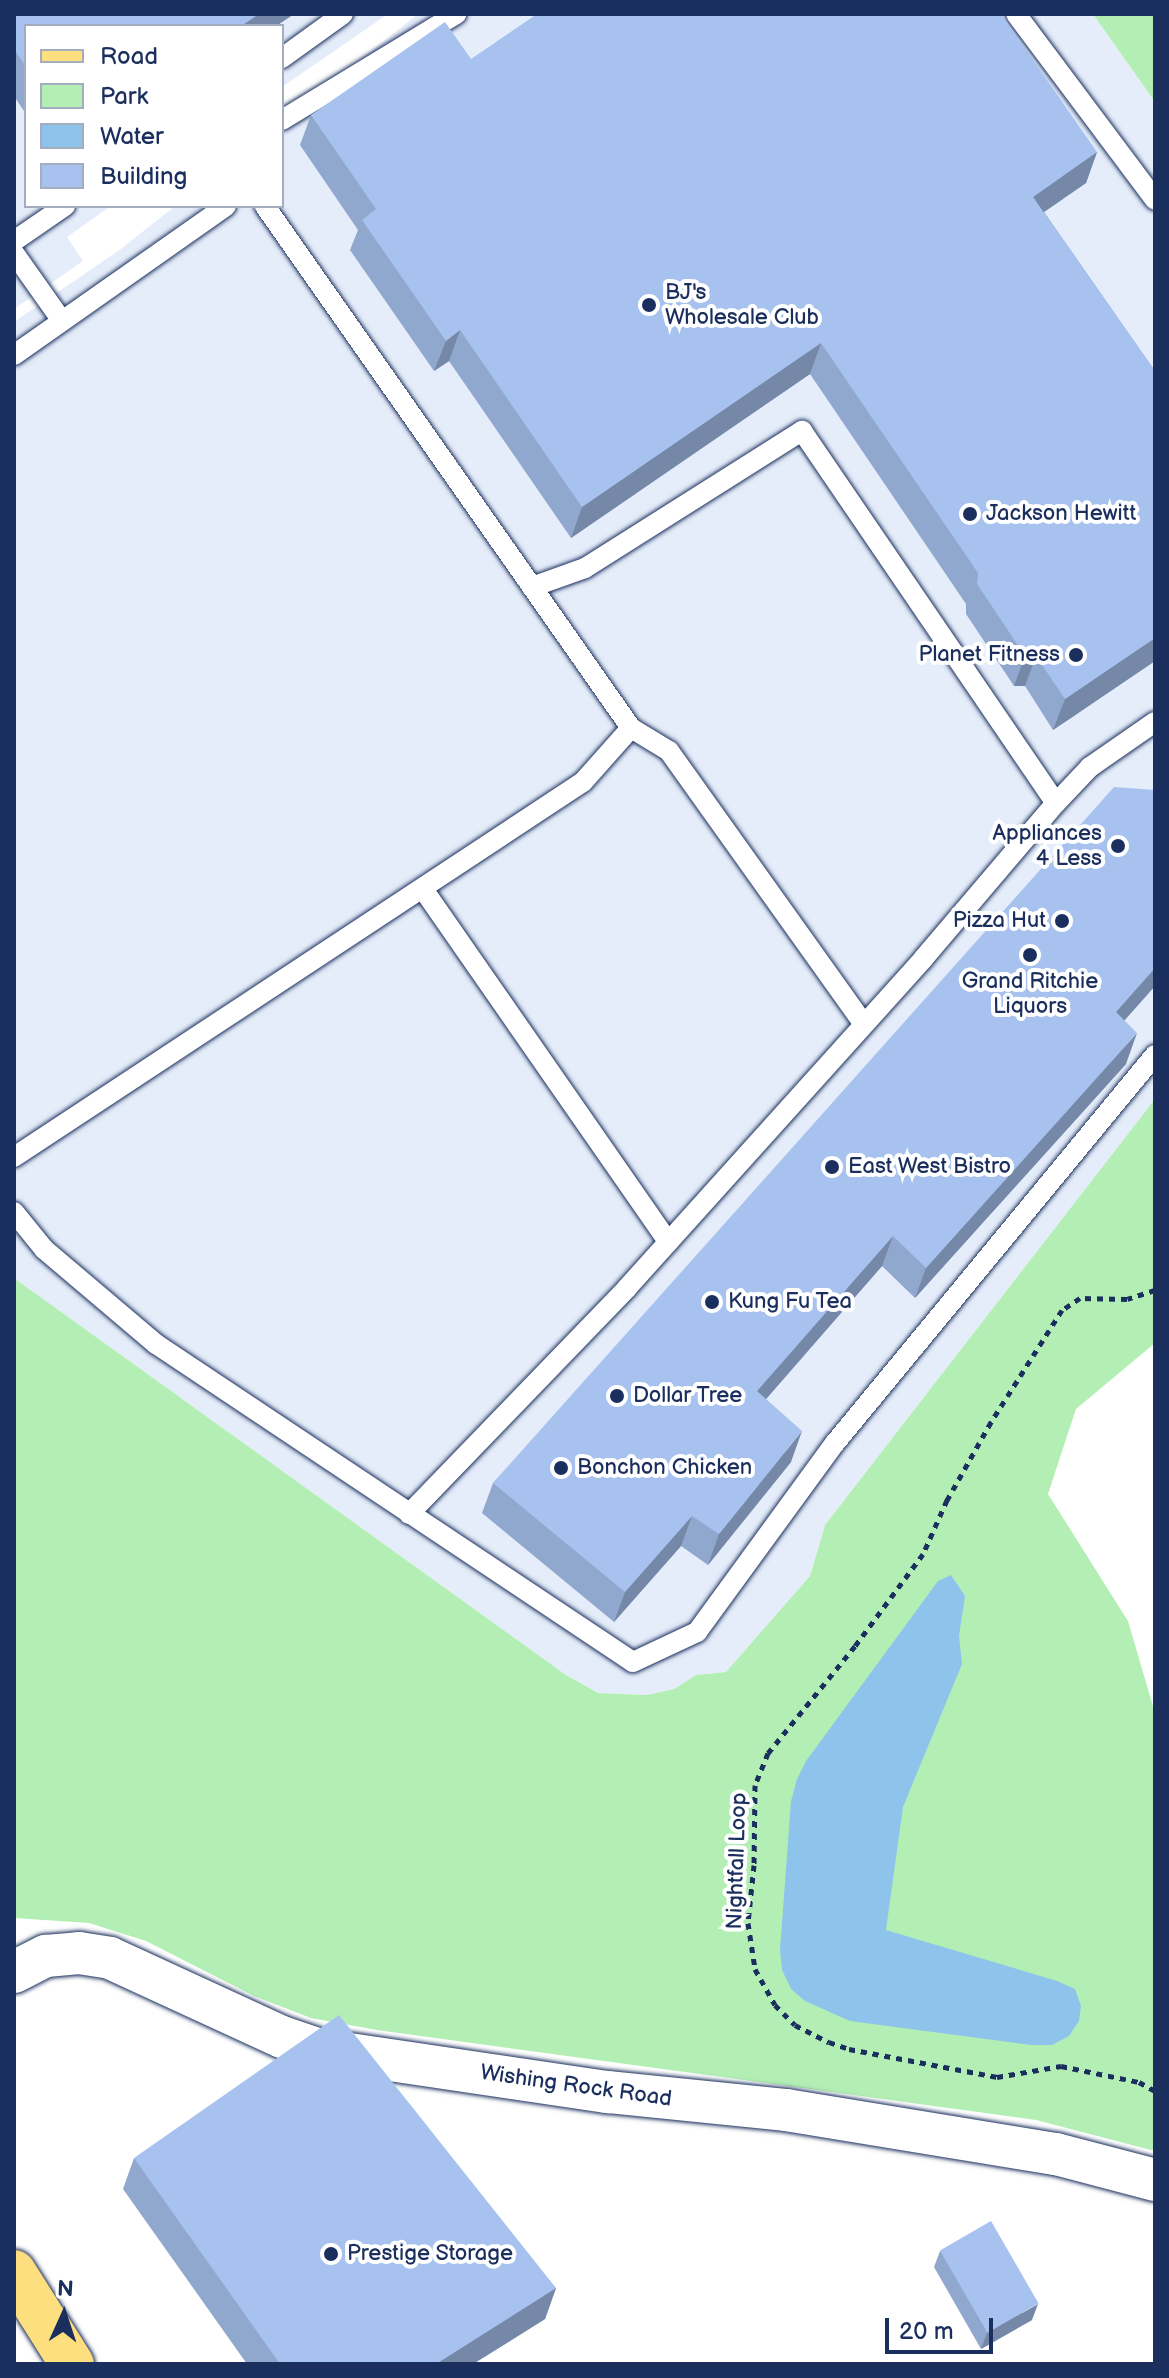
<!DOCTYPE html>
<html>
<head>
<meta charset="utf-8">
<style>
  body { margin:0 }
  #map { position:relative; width:1169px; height:2378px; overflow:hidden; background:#fff; font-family:"Balsamiq Sans",sans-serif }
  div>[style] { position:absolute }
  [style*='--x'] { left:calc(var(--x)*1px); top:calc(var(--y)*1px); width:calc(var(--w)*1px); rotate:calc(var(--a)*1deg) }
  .built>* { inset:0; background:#e5edfa }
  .green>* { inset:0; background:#b3efb4 }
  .water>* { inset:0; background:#8ec4ec }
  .path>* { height:5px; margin-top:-2.5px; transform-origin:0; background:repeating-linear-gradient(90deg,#1b2f5e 0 6px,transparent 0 12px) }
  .roads { filter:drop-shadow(0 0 2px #1b2f5e) drop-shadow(0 0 2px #1b2f5e) }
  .service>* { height:20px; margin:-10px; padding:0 10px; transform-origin:10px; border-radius:10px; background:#fff }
  .minor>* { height:42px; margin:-21px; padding:0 21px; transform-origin:21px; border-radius:21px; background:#fff }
  .primary>* { height:44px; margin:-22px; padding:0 22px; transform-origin:22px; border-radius:22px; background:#fddf80 }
  .wall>* { inset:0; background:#90a7ce }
  .shaded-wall>* { inset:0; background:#7588a7 }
  .building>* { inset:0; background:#a7c2ef; transform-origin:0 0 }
  .dots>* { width:22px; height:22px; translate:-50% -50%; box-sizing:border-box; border:4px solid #fff; border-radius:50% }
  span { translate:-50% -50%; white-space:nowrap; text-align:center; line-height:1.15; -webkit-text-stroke:8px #fff; paint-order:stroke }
  .poi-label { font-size:22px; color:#1b2f5e }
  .left { translate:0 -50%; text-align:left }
  .right { translate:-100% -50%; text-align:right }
  .street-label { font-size:22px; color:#1b2f5e }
  .frame { position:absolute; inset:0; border:16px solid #1b2f5e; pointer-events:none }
  .legend { position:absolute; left:24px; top:24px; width:260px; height:184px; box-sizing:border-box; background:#fff; border:2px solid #a4acbf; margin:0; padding:10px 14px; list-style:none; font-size:24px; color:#1b2f5e }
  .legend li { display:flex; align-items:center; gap:16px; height:40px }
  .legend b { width:40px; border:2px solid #a4acbf }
  .north { position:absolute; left:24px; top:2274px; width:80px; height:80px; -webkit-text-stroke:6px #fff; paint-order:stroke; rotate:3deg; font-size:22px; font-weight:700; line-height:32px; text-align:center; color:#1b2f5e }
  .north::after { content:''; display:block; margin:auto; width:28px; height:36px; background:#1b2f5e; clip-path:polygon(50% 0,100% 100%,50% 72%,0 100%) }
  .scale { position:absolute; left:885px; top:2318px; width:108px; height:36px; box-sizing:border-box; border:4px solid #1b2f5e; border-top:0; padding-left:10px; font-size:24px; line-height:28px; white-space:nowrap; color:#1b2f5e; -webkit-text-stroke:6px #fff; paint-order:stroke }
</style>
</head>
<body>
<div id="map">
  <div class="built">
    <i style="clip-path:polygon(14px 14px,388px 14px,282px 87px,282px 26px,26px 26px,26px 206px,111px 206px,67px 237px,83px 261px,14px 309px)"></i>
    <i style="clip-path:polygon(418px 14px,1093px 14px,1155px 102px,1155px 1099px,825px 1525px,810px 1576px,726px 1672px,696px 1675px,674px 1689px,647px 1695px,598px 1693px,566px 1675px,14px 1278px,14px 322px,121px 249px,175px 206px,282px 206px,282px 122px)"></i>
  </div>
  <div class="green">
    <i style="clip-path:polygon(1093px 14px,1155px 14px,1155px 102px)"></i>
    <i style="clip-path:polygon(1155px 1099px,1155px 1343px,1076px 1409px,1048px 1494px,1128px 1621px,1155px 1713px,1155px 2151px,1036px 2120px,377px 2030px,311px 2018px,254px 1996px,146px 1941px,89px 1923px,14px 1918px,14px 1278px,566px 1675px,598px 1693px,647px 1695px,674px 1689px,696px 1675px,726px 1672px,810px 1576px,825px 1525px)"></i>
  </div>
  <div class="water">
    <i style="clip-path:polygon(951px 1575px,965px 1596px,959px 1636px,962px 1664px,903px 1807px,886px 1930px,1057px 1981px,1075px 1989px,1081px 2006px,1079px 2021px,1069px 2036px,1052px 2045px,1031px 2045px,850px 2021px,805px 2001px,791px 1989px,782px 1970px,780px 1950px,791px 1801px,797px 1779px,806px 1761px,938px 1581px)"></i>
  </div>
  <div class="path">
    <i style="--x:1155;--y:1290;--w:29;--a:162"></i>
    <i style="--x:1127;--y:1299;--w:47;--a:-178.8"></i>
    <i style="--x:1080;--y:1298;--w:22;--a:146"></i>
    <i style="--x:1062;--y:1310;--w:133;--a:122.4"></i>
    <i style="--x:991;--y:1422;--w:90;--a:119.4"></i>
    <i style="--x:947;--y:1500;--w:59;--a:114"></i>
    <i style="--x:923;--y:1554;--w:114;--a:126.5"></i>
    <i style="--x:855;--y:1646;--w:138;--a:129.1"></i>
    <i style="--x:768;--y:1753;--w:35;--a:112"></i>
    <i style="--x:755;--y:1785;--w:80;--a:90.7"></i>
    <i style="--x:754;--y:1865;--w:58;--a:95.9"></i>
    <i style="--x:748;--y:1923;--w:47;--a:81.3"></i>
    <i style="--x:755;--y:1969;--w:41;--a:60.9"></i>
    <i style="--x:775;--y:2005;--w:28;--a:45"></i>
    <i style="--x:795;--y:2025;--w:38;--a:27"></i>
    <i style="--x:829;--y:2042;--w:21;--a:19"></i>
    <i style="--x:849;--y:2049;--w:151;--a:10.7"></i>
    <i style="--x:997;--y:2077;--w:65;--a:-9.8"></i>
    <i style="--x:1061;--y:2066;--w:80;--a:11.6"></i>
    <i style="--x:1139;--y:2082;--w:18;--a:29"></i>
  </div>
  <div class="roads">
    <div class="service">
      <i style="--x:1016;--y:14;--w:232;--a:53.2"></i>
      <i style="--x:282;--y:58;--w:75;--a:-35.8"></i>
      <i style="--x:282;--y:120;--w:204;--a:-31.3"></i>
      <i style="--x:14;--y:241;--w:62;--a:-34.5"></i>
      <i style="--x:14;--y:253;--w:83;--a:54.8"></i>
      <i style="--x:14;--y:355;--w:259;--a:-35.1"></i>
      <i style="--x:532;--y:587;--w:56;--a:-19.7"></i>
      <i style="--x:585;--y:568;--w:257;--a:-32.3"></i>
      <i style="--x:802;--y:431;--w:450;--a:55.7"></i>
      <i style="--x:631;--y:728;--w:44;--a:31.2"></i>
      <i style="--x:669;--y:751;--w:335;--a:54.5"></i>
      <i style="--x:423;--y:889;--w:430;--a:55.2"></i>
      <i style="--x:14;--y:1157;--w:681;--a:-33.39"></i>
      <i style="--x:583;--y:782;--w:72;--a:-48.4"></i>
      <i style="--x:631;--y:728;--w:638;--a:-125.04"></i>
      <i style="--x:14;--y:1212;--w:48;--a:51"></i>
      <i style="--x:44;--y:1249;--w:147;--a:40.3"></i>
      <i style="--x:156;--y:1344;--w:573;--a:33.69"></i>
      <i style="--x:633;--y:1662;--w:71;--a:-25.1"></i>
      <i style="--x:697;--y:1632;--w:234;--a:-53.9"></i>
      <i style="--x:835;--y:1443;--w:503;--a:-50.49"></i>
      <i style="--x:409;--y:1514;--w:314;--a:-46"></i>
      <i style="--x:627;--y:1288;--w:443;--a:-48"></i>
      <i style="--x:923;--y:959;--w:205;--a:-49.6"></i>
      <i style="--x:1056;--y:803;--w:50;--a:-46.6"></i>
      <i style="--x:1090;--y:767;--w:79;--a:-34.7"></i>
    </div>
    <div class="minor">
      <i style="--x:14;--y:1972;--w:36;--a:-27"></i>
      <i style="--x:46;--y:1956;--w:33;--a:-5"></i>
      <i style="--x:79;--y:1953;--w:31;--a:9"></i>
      <i style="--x:110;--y:1958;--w:189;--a:24.7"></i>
      <i style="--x:282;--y:2037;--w:36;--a:19"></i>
      <i style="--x:316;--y:2049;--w:295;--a:8.4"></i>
      <i style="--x:608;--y:2092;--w:179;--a:5.8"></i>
      <i style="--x:786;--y:2110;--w:274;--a:9.3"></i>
      <i style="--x:1056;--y:2154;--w:102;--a:14.7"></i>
    </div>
    <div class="primary">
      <i style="--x:14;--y:2272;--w:109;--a:57.8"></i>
    </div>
  </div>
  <div class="wall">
    <i style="clip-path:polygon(14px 14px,294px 14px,276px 26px,26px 26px,26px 114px,14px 96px)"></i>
    <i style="clip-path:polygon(471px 59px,1097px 152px,1086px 183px,1044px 212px,1155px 371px,1155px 661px,1053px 730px,1025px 686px,1014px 686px,966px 614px,966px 604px,810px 374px,571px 538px,449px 361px,434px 371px,350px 250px,358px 230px,300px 145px,311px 115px)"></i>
    <i style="clip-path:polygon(1155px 790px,1155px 986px,1124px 1021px,1126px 1064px,915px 1298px,882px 1266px,766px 1399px,791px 1462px,708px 1565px,681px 1546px,614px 1622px,482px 1513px,493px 1483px)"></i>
    <i style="clip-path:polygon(134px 2158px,556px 2288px,545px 2319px,473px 2364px,247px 2364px,123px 2189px)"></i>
    <i style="clip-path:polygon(940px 2251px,1032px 2320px,981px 2349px,934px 2267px)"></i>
  </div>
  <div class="shaded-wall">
    <i style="clip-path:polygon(259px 14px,294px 14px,276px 26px,241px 26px)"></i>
    <i style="clip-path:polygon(1097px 152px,1086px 183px,1022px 227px,1033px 197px)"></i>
    <i style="clip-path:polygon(460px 330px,449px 361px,434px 371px,446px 341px)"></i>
    <i style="clip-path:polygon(821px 343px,810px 374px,571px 538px,582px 507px)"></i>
    <i style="clip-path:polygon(1155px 638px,1155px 661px,1053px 730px,1065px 699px)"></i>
    <i style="clip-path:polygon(1025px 656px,1036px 656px,1025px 686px,1014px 686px)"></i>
    <i style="clip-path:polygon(1155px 968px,1155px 986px,1104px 1043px,1116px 1012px)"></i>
    <i style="clip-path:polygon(1137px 1033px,1126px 1064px,915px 1298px,926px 1268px)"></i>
    <i style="clip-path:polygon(893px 1236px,882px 1266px,746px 1422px,757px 1391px)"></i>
    <i style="clip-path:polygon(802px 1431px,791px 1462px,708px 1565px,719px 1534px)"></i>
    <i style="clip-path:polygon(692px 1516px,681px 1546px,614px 1622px,625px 1592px)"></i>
    <i style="clip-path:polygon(556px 2288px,545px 2319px,473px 2364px,436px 2364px)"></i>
    <i style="clip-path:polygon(1038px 2304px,1032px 2320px,981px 2349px,987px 2333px)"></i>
  </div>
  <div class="building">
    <i style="clip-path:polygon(14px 14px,259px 14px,241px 26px,26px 26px,26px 67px,14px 49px)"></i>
    <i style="clip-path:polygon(537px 14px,1001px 14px,1097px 152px,1033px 197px,1155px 371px,1155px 638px,1065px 699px,1036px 656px,1025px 656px,977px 584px,978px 573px,821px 343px,582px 507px,460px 330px,446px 341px,362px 220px,376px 209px,311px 115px,445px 22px,471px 59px)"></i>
    <i style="clip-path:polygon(1114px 787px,1155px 790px,1155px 968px,1116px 1012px,1137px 1033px,926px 1268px,893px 1236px,757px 1391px,802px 1431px,719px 1534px,692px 1516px,625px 1592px,493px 1483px)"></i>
    <i style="clip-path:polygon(339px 2015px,556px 2288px,436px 2364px,280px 2364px,134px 2158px)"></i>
    <i style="left:991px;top:2221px;width:95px;height:59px;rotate:60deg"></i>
  </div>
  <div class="dots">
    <i style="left:649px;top:305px;background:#1b2f5e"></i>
    <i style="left:970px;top:514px;background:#1b2f5e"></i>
    <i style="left:1076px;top:655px;background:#1b2f5e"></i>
    <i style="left:1118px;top:846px;background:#1b2f5e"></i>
    <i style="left:1062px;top:921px;background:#1b2f5e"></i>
    <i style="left:1030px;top:955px;background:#1b2f5e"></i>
    <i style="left:832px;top:1167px;background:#1b2f5e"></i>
    <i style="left:712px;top:1302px;background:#1b2f5e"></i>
    <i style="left:617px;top:1396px;background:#1b2f5e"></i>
    <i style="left:561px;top:1468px;background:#1b2f5e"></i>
    <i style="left:331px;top:2254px;background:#1b2f5e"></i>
  </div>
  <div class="poi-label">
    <span class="left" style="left:665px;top:305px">BJ's<br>Wholesale Club</span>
    <span class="left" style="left:986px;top:514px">Jackson Hewitt</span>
    <span class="right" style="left:1060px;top:655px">Planet Fitness</span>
    <span class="right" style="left:1102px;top:846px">Appliances<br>4 Less</span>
    <span class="right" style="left:1046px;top:921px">Pizza Hut</span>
    <span style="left:1030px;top:994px">Grand Ritchie<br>Liquors</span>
    <span class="left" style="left:848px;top:1167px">East West Bistro</span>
    <span class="left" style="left:728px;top:1302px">Kung Fu Tea</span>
    <span class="left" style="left:633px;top:1396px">Dollar Tree</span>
    <span class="left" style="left:577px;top:1468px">Bonchon Chicken</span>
    <span class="left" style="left:347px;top:2254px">Prestige Storage</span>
  </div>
  <div class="street-label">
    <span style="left:737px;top:1861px;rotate:-88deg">Nightfall Loop</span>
    <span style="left:576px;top:2086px;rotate:8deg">Wishing Rock Road</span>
  </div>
  <div class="frame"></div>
  <ul class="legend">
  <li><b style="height:10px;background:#fddf80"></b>Road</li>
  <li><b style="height:22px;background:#b3efb4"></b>Park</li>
  <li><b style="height:22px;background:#8ec4ec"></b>Water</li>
  <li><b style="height:22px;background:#a7c2ef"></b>Building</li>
  </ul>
  <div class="north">N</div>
  <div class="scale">20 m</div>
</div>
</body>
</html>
